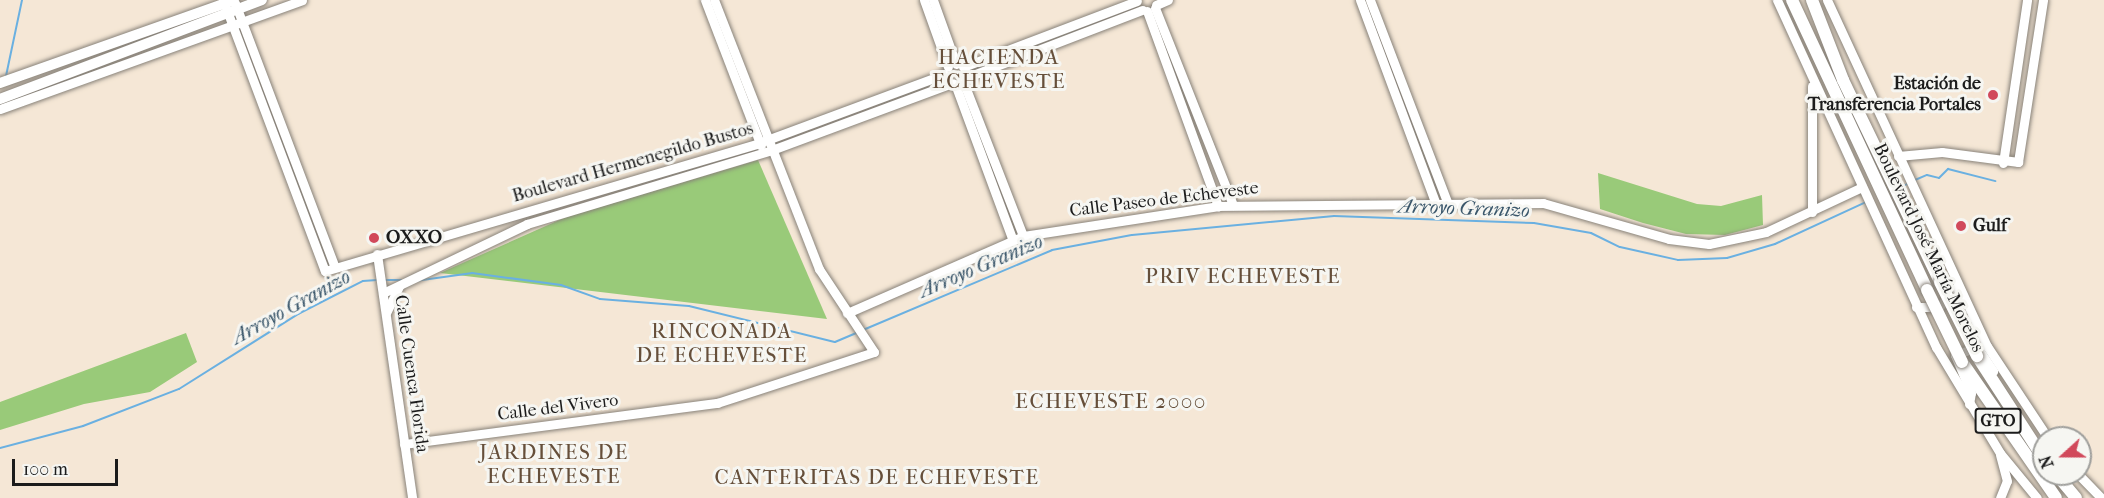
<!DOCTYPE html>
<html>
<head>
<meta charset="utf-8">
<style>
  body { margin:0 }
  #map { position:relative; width:2104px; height:498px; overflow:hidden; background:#f5e7d6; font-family:"IM FELL French Canon",serif }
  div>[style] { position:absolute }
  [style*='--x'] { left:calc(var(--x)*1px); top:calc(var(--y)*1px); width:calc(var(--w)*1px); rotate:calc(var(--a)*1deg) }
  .green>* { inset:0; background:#99ca79 }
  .stream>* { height:2px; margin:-1px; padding:0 1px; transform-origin:1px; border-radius:1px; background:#6ab0e1 }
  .roads { filter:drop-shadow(0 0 2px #888279) drop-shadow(0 0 2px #888279) }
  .tertiary>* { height:9px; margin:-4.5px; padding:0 4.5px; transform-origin:4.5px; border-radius:4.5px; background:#fff }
  .secondary>* { height:10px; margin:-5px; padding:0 5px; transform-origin:5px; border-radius:5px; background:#fff }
  .primary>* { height:12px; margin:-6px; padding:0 6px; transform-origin:6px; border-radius:6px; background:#fff }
  .bridges { filter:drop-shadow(0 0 2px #888279) drop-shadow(0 0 2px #888279) }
  .primary-bridge>* { height:12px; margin:-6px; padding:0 6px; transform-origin:6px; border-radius:6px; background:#fff }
  .dots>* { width:16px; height:16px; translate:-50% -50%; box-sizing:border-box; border:3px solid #f6f6f2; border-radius:50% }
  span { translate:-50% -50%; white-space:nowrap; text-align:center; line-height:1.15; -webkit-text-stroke:6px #f6f6f2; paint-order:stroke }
  .shield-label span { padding:2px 4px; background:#f6f6f2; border:2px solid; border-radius:4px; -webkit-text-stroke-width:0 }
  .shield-label { font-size:16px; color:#1c1c1c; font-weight:700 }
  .poi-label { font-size:18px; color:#1c1c1c; font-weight:700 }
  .right { translate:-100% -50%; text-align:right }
  .left { translate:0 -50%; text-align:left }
  .street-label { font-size:18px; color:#1c1c1c }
  .water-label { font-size:20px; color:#3b576b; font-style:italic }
  .quarter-label { font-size:21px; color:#664f3a; letter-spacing:1.5px }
  .north { position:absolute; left:2032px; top:426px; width:60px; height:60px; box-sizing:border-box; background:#f6f6f2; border:2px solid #9f9f9c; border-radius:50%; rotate:249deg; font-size:16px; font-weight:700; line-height:24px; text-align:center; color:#1c1c1c }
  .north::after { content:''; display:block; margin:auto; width:21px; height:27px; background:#d1495b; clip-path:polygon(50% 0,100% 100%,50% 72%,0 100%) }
  .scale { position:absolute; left:12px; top:459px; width:106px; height:27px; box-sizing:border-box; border:3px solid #1c1c1c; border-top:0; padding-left:8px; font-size:18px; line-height:21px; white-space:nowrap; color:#1c1c1c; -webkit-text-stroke:4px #f6f6f2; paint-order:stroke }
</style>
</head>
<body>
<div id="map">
  <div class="green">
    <i style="clip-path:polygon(758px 160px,827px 319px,440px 273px,566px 217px)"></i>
    <i style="clip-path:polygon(1598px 173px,1697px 204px,1721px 206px,1762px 195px,1763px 225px,1725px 235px,1686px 234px,1643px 223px,1600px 209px)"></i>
    <i style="clip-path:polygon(186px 333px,197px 362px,150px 392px,84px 404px,0 430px,0 402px)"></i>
  </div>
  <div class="stream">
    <i style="--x:6;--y:76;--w:78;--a:-78.1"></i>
    <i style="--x:1915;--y:180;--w:13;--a:-23"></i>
    <i style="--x:1927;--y:175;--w:12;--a:14"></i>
    <i style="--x:1939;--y:178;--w:13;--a:-45"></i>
    <i style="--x:1948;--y:169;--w:49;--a:14.3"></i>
    <i style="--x:1898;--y:188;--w:13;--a:-23"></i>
    <i style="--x:382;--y:280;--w:19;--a:0"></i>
    <i style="--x:415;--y:281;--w:58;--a:-8"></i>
    <i style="--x:472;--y:273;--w:90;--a:7.7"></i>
    <i style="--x:561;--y:285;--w:41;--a:19.7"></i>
    <i style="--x:600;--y:299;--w:89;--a:4.5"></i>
    <i style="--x:689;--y:306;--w:150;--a:13.9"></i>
    <i style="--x:835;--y:342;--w:25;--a:-23"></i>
    <i style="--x:863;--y:330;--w:205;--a:-22.9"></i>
    <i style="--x:1052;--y:250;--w:81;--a:-10.6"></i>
    <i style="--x:1132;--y:235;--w:203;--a:-5.4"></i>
    <i style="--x:1334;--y:216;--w:200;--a:2"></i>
    <i style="--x:1534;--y:223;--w:58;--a:10"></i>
    <i style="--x:1591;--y:233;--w:32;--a:26"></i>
    <i style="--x:1620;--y:247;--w:59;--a:12.6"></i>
    <i style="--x:1678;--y:260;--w:49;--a:-2.3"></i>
    <i style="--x:1727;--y:258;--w:50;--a:-16.3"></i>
    <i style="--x:1775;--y:244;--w:100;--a:-24.8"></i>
    <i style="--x:0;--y:448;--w:86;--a:-14.8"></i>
    <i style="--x:83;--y:426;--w:103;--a:-21.1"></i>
    <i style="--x:179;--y:389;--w:141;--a:-32.2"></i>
    <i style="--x:298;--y:314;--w:73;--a:-26.9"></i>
    <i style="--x:363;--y:281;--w:14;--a:-4"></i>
  </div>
  <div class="roads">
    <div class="tertiary">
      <i style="--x:705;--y:0;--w:156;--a:69"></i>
      <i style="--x:924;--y:0;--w:71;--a:70.3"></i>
      <i style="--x:933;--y:0;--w:68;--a:70.2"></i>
      <i style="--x:1360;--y:0;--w:218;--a:69.6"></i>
      <i style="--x:1370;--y:0;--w:218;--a:69.1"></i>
      <i style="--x:1777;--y:0;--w:382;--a:65.4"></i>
      <i style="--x:1936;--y:347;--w:124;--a:58.9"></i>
      <i style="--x:2000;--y:453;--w:58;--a:50.6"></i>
      <i style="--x:1827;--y:0;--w:381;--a:65.2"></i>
      <i style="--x:1987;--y:346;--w:110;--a:56.5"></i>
      <i style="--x:235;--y:3;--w:282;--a:69.3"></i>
      <i style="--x:1156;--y:5;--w:13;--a:-23"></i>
      <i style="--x:226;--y:8;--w:281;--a:69.4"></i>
      <i style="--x:325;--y:271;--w:452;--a:-16.4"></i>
      <i style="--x:759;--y:143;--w:198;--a:-20.4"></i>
      <i style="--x:1155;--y:8;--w:212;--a:68.4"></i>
      <i style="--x:1147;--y:11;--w:208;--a:70"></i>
      <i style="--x:963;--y:67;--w:186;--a:-20.8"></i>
      <i style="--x:965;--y:78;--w:190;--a:-21"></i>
      <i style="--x:963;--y:81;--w:166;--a:68.8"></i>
      <i style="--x:955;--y:84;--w:167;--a:69.7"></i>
      <i style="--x:0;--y:109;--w:321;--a:-19.8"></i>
      <i style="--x:1898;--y:156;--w:44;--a:-5.2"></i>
      <i style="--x:1942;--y:152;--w:77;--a:7.5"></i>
      <i style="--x:2018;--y:162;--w:164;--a:-81.2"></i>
      <i style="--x:2003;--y:163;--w:165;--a:-81.6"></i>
      <i style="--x:1812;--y:212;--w:126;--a:-90"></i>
      <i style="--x:377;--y:254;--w:246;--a:81.8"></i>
      <i style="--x:383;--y:293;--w:160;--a:-25.6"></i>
      <i style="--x:527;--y:224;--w:256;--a:-16.8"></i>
      <i style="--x:772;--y:150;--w:192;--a:-20.4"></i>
      <i style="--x:1916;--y:307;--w:23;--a:0"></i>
      <i style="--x:1939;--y:307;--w:29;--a:-49"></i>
      <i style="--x:386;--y:313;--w:30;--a:-64"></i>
      <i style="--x:847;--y:313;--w:192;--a:-23.6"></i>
      <i style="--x:1023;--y:236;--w:197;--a:-8.7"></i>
      <i style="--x:1218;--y:206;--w:325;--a:-0.5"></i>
      <i style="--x:1543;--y:203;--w:131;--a:15.9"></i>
      <i style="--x:1669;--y:239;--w:40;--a:7.1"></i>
      <i style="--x:1709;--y:244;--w:58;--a:-11.9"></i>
      <i style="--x:1766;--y:232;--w:106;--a:-25.1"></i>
      <i style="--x:1969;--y:404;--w:11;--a:-80"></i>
      <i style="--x:1971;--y:393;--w:41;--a:-112.8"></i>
      <i style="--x:1955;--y:355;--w:23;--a:-20"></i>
      <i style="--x:1977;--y:347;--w:29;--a:56"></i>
      <i style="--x:404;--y:444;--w:316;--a:-7.5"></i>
      <i style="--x:717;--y:403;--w:165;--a:-18"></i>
      <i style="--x:874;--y:352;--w:100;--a:-123.5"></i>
      <i style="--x:819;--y:269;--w:289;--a:-111.3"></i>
      <i style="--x:2078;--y:474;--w:33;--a:46"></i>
      <i style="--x:2000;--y:498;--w:18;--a:-68"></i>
      <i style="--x:2007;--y:481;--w:27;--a:-105"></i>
    </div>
    <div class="secondary">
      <i style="--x:0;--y:83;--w:248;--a:-19.5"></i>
      <i style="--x:0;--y:99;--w:280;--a:-20.7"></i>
    </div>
    <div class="primary">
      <i style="--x:1792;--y:0;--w:320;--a:65"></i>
      <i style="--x:1812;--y:0;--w:86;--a:68.8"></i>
      <i style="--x:1843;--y:80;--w:224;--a:64.3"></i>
      <i style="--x:1977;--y:356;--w:123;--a:57"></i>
      <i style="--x:1962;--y:362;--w:165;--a:55.3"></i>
      <i style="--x:2056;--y:474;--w:31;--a:50"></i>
    </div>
  </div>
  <div class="bridges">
    <div class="primary-bridge">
      <i style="--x:1940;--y:282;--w:83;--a:63.4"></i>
      <i style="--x:1927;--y:290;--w:80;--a:64.1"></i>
    </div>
  </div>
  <div class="dots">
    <i style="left:1993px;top:95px;background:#d1495b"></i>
    <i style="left:1961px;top:226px;background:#d1495b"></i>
    <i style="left:374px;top:238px;background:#d1495b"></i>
  </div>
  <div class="shield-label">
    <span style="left:1998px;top:421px">GTO</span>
  </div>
  <div class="poi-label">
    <span class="right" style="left:1981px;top:95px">Estación de<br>Transferencia Portales</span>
    <span class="left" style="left:1973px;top:226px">Gulf</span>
    <span class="left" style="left:386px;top:238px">OXXO</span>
  </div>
  <div class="street-label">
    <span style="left:633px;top:163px;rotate:-16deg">Boulevard Hermenegildo Bustos</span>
    <span style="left:1164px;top:200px;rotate:-7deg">Calle Paseo de Echeveste</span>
    <span style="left:1928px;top:248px;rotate:64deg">Boulevard José María Morelos</span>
    <span style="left:411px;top:374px;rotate:82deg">Calle Cuenca Florida</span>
    <span style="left:558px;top:408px;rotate:-7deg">Calle del Vivero</span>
  </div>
  <div class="water-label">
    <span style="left:1464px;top:208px;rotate:2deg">Arroyo Granizo</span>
    <span style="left:981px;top:266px;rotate:-23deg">Arroyo Granizo</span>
    <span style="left:291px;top:307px;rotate:-29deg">Arroyo Granizo</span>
  </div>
  <div class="quarter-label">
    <span style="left:999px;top:69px">HACIENDA<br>ECHEVESTE</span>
    <span style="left:1243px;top:276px">PRIV ECHEVESTE</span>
    <span style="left:722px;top:343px">RINCONADA<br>DE ECHEVESTE</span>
    <span style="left:1111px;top:401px">ECHEVESTE 2000</span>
    <span style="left:554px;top:464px">JARDINES DE<br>ECHEVESTE</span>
    <span style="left:877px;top:477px">CANTERITAS DE ECHEVESTE</span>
  </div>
  <div class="north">N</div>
  <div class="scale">100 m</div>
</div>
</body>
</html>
